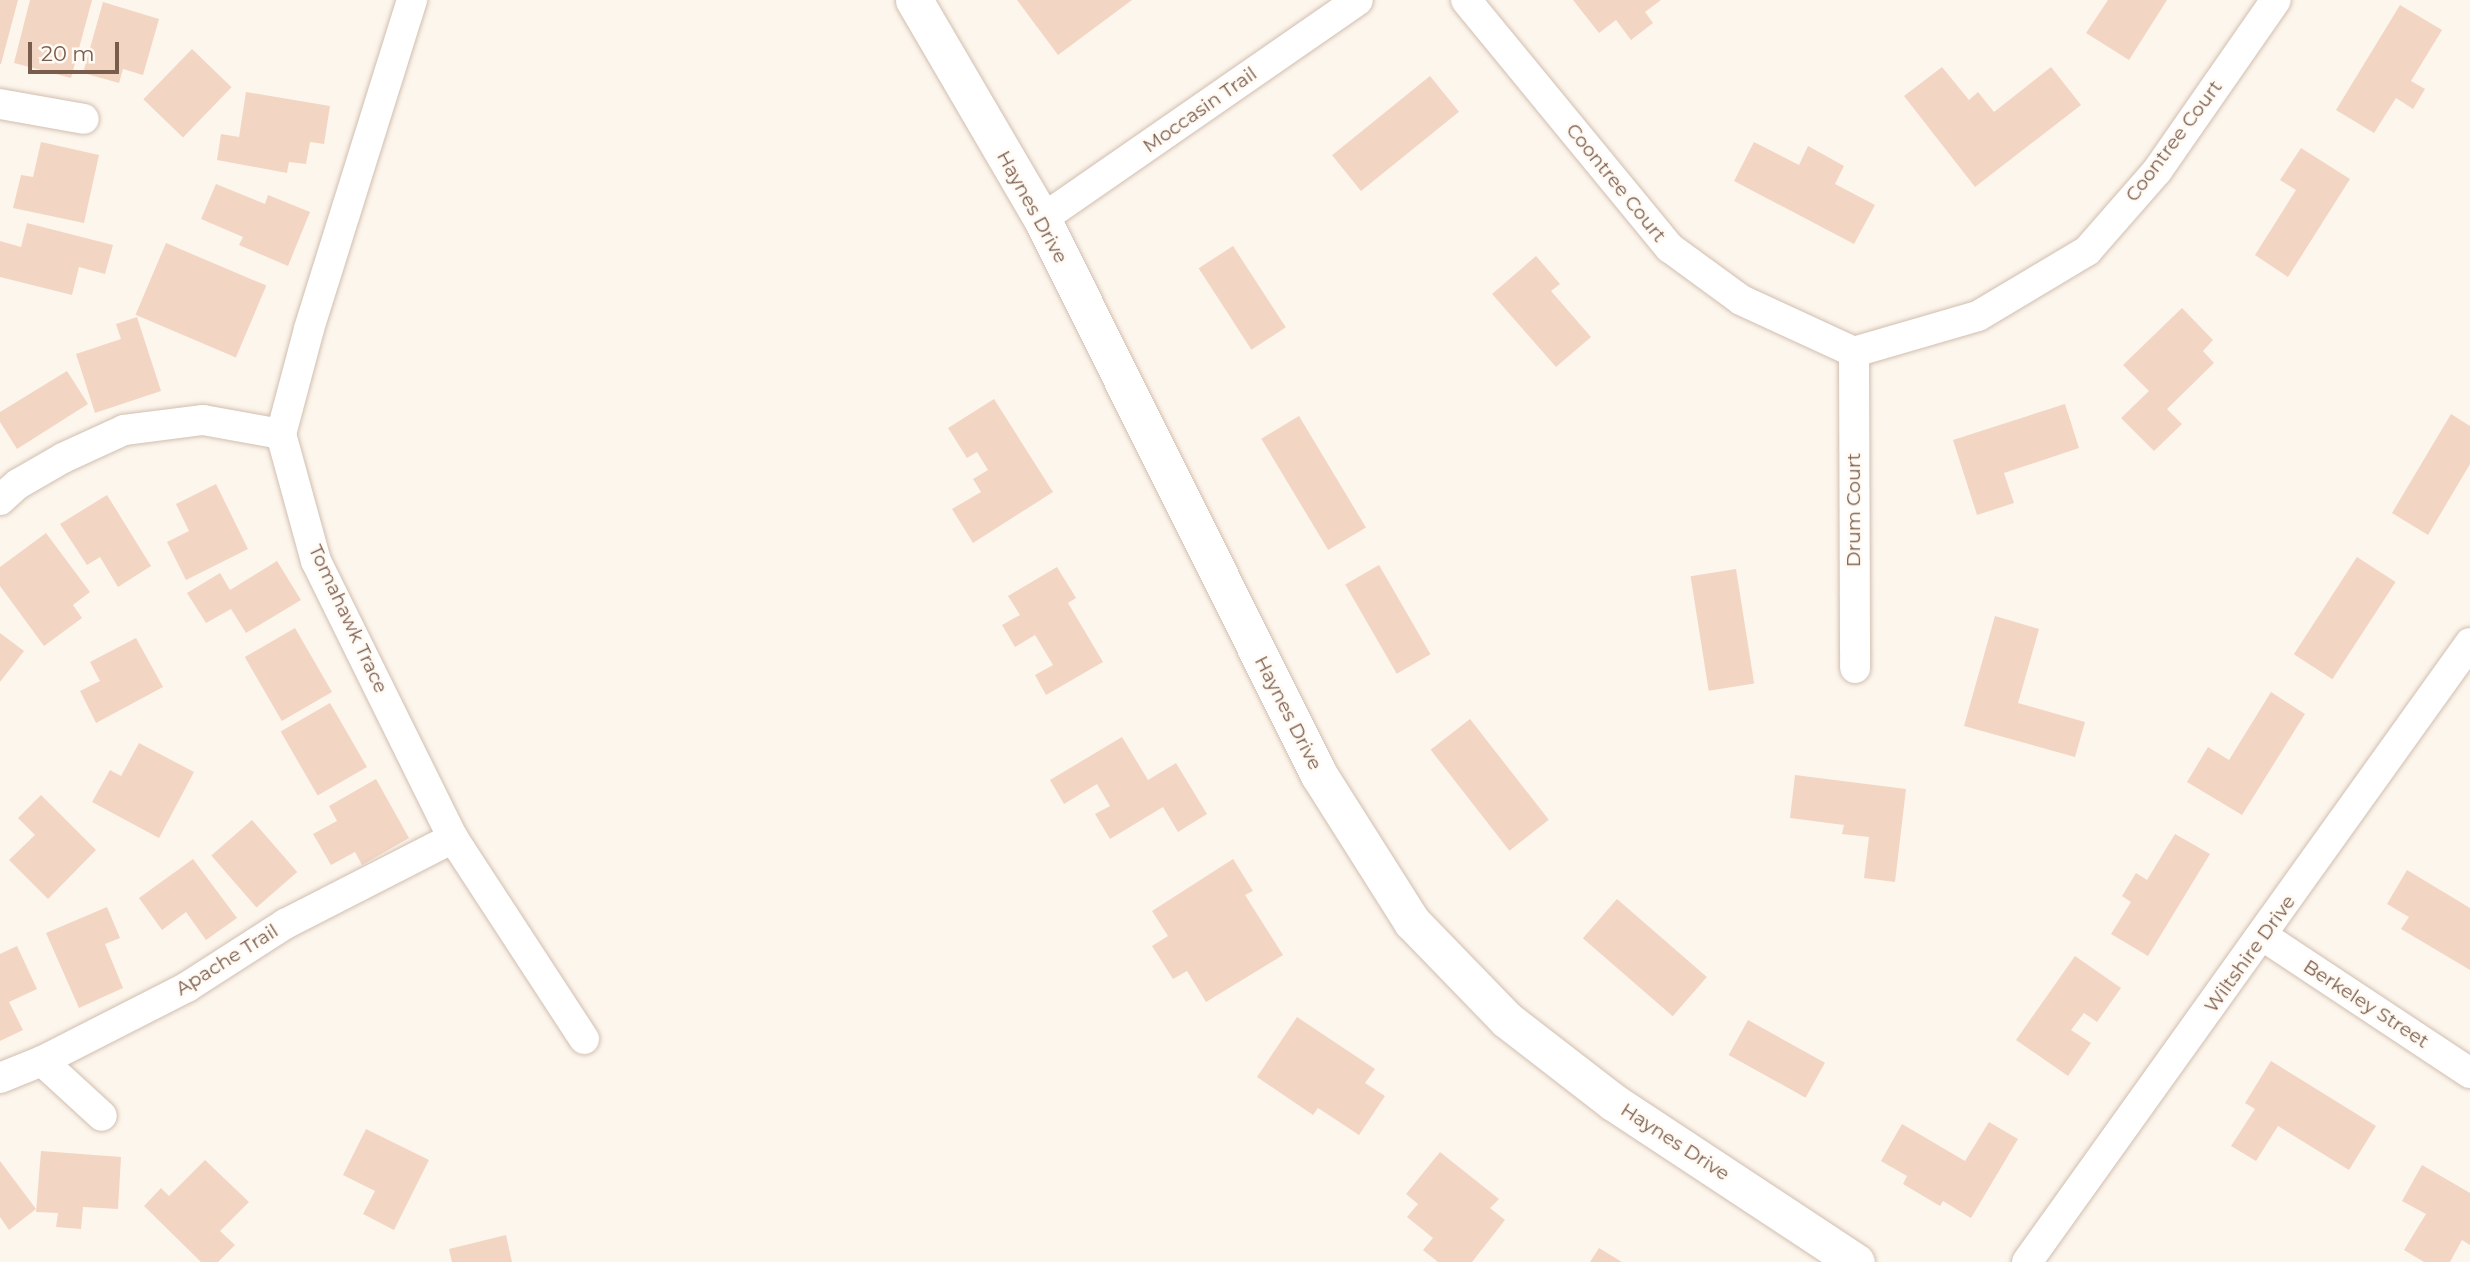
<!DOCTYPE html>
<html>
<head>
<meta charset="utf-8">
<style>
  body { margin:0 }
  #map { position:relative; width:2470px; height:1262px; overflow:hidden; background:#fdf6ec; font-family:Montserrat,sans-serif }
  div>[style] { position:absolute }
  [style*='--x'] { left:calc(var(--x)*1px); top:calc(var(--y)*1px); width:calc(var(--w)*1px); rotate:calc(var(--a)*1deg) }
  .building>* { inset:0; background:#f3d5c3; transform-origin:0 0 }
  .roads { filter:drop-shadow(0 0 2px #d1beb0) drop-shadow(0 0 2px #d1beb0) }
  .minor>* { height:30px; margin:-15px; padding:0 15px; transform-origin:15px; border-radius:15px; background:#fff }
  .tertiary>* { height:37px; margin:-18.5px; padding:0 18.5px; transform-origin:18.5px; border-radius:18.5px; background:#fff }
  span { translate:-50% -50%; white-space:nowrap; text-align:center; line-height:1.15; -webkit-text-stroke:5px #fffaf3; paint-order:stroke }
  .street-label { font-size:19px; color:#7a5c4d }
  .scale { position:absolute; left:28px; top:42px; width:91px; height:32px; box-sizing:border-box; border:4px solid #7a5c4d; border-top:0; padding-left:9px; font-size:21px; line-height:24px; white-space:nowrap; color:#7a5c4d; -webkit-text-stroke:5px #fffaf3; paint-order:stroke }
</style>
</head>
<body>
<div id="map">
  <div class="building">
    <i style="clip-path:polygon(0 0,18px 0,1px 64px,0 64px)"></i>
    <i style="clip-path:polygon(30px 0,92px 0,71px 78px,14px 63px)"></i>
    <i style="clip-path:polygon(1017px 0,1132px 0,1058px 55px)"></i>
    <i style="clip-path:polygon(1573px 0,1661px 0,1645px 12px,1653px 23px,1631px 40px,1616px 20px,1599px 33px)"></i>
    <i style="clip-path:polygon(2108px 0,2167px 0,2129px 60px,2086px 33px)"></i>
    <i style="clip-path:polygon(103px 2px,159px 19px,143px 75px,123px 69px,119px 83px,83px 73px)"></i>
    <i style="clip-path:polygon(2400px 5px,2442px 30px,2411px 81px,2425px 89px,2413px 109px,2396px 98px,2374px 133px,2336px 110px)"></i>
    <i style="left:192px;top:49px;width:55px;height:70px;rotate:44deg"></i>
    <i style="clip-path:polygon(1942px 67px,1969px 100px,1978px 92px,1994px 112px,2051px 67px,2081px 105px,1975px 187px,1904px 96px)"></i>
    <i style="left:1430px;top:76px;width:46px;height:126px;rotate:51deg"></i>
    <i style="clip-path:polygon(246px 92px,330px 106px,324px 144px,310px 142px,306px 164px,289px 162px,287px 173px,217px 160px,221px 134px,239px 137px)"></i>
    <i style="clip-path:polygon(41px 142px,99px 155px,84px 223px,13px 208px,21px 175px,33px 177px)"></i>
    <i style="clip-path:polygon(1754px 142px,1799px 165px,1808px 146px,1844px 166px,1835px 184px,1875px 205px,1854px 244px,1734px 181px)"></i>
    <i style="clip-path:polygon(2301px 148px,2350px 179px,2288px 277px,2255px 255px,2296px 190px,2280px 180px)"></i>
    <i style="clip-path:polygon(216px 184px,265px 204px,268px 195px,310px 212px,288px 266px,239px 245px,243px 237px,201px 219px)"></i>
    <i style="clip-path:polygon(27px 223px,113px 245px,105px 274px,79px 267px,72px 295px,0 277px,0 241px,21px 247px)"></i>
    <i style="left:166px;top:243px;width:109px;height:78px;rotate:23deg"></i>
    <i style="left:1233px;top:246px;width:97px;height:41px;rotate:57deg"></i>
    <i style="clip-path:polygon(1536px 256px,1560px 284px,1551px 291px,1591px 337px,1556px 367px,1492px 294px)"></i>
    <i style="clip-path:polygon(2182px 308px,2213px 340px,2203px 351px,2214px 363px,2167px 409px,2182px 424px,2154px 451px,2121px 418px,2149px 391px,2123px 365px)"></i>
    <i style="clip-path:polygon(137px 317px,161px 391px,95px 413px,76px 354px,121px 339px,116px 324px)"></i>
    <i style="clip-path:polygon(67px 371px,88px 404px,17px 449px,0 422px,0 412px)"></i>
    <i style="clip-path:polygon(994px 399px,1053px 492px,973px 543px,952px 509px,981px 492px,973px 479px,988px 470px,977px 452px,967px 458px,948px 428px)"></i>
    <i style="clip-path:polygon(2065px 404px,2079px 448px,2004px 473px,2014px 503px,1977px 515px,1953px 440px)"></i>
    <i style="clip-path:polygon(2451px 414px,2470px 426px,2470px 464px,2428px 535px,2392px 513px)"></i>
    <i style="left:1299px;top:416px;width:130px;height:44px;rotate:59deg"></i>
    <i style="clip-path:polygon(216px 484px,248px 549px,186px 580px,167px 542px,189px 531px,176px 504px)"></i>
    <i style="clip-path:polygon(107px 495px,151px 566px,118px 587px,100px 557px,87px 565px,60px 524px)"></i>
    <i style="clip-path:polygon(46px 533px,90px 592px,73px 605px,82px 618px,44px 646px,0 586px,0 567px)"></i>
    <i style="left:2357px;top:557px;width:46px;height:116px;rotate:33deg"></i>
    <i style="clip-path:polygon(277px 561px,301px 600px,246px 633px,231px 609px,206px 623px,187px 593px,220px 573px,230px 590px)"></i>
    <i style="left:1379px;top:565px;width:103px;height:39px;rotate:60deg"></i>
    <i style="clip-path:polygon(1057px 567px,1076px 598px,1068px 603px,1103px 662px,1046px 695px,1035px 675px,1053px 665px,1035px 635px,1015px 647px,1002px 625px,1020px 615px,1008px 596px)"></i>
    <i style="left:1736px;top:569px;width:116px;height:46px;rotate:81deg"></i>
    <i style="clip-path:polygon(1995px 616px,2039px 629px,2018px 703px,2085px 722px,2075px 757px,1964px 726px)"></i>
    <i style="left:295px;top:628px;width:74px;height:58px;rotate:60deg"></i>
    <i style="clip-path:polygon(0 633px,24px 651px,0 682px)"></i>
    <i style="clip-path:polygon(136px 638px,163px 687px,96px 723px,80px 691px,100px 681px,90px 662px)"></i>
    <i style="clip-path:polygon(2271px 692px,2305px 714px,2242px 815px,2187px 782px,2208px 747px,2229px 760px)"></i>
    <i style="left:330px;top:703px;width:74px;height:57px;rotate:60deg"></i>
    <i style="left:1470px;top:719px;width:128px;height:50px;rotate:52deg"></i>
    <i style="clip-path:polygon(1122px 737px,1148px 780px,1176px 763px,1207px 814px,1178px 832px,1163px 807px,1110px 839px,1095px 814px,1110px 806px,1097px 784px,1064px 804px,1050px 780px)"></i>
    <i style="clip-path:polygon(139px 743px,194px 772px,159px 838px,92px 802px,110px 770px,121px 776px)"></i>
    <i style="clip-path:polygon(1795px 775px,1906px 789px,1895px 882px,1864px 878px,1869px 837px,1842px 834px,1844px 825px,1790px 818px)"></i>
    <i style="clip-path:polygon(376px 779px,409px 838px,362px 865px,355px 852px,331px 865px,313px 834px,337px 821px,329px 806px)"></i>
    <i style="clip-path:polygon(41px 795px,96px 850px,48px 899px,9px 860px,35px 835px,18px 818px)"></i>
    <i style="left:252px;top:820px;width:69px;height:54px;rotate:49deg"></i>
    <i style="clip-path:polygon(2175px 834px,2210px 854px,2148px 956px,2111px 934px,2131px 902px,2122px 896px,2136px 873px,2147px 880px)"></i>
    <i style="clip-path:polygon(193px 859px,237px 918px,206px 940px,186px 912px,162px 930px,139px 898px)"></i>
    <i style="clip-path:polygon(1233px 859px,1253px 891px,1245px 895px,1283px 955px,1206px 1002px,1187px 971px,1173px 979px,1152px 946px,1168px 936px,1152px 911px)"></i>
    <i style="clip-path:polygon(2407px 870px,2470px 908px,2470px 970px,2401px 929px,2409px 917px,2387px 904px)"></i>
    <i style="left:1617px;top:899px;width:119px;height:52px;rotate:41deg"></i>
    <i style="clip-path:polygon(107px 907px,120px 938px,105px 944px,123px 988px,79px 1008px,46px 933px)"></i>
    <i style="clip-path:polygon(17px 946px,37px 989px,9px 1002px,23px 1030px,0 1041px,0 954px)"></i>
    <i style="clip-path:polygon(2075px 956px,2121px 988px,2097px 1022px,2084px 1013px,2071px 1030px,2091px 1043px,2068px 1076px,2016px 1040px)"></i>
    <i style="clip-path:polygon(1297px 1017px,1375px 1069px,1365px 1083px,1385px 1096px,1359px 1135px,1318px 1108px,1313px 1115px,1257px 1077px)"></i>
    <i style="left:1748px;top:1020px;width:88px;height:40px;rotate:29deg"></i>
    <i style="clip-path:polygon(2271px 1061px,2376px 1126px,2349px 1170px,2278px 1126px,2256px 1161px,2231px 1146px,2255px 1109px,2245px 1103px)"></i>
    <i style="clip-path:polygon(1989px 1122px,2018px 1139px,1971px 1218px,1943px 1201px,1940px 1206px,1903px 1184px,1907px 1176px,1881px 1161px,1902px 1124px,1965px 1161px)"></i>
    <i style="clip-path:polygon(366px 1129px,429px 1160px,394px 1230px,363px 1214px,375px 1191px,343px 1175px)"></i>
    <i style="clip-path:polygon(41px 1151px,121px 1157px,118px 1209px,83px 1207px,81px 1229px,56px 1227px,58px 1213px,36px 1212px)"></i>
    <i style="clip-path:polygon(1440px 1152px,1499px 1199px,1490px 1208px,1505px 1220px,1472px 1262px,1438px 1262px,1423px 1250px,1433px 1238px,1407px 1217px,1418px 1204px,1406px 1194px)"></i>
    <i style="clip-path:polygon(205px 1160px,249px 1202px,220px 1231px,235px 1245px,218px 1262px,201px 1262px,144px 1206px,161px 1188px,169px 1196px)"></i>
    <i style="clip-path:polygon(0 1161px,36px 1209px,9px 1230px,0 1217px)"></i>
    <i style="clip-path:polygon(2422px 1165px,2470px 1193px,2470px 1245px,2462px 1240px,2450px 1262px,2424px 1262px,2404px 1250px,2426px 1214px,2402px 1201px)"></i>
    <i style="clip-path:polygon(506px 1235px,512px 1262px,452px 1262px,449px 1249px)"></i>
    <i style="clip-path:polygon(1599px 1248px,1622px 1262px,1590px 1262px)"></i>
  </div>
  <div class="roads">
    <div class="minor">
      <i style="--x:412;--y:0;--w:345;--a:107.4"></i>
      <i style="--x:309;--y:329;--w:109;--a:104.9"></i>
      <i style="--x:281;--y:434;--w:132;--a:74.6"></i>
      <i style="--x:316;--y:561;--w:309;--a:63.7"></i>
      <i style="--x:453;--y:838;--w:240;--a:56.9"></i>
      <i style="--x:1466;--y:0;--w:321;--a:50.6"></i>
      <i style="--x:1670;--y:248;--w:88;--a:36.2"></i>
      <i style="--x:1741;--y:300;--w:124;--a:24.7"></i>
      <i style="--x:1854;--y:352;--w:129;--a:-16.2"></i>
      <i style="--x:1978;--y:316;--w:127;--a:-30.8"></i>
      <i style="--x:2087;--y:251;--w:106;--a:-48.8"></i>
      <i style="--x:2157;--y:171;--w:208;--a:-55.2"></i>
      <i style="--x:0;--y:104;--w:85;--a:10.1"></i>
      <i style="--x:1042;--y:219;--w:384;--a:-34.7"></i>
      <i style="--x:1854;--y:352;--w:316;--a:89.8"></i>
      <i style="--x:0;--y:500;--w:24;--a:-42"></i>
      <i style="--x:18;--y:484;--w:52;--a:-30"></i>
      <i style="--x:63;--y:458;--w:67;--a:-24.7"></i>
      <i style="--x:124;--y:430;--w:80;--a:-7.2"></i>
      <i style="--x:203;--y:420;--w:79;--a:10.2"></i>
      <i style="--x:2263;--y:936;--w:248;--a:33.5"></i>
      <i style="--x:42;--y:1061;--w:81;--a:42.5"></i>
      <i style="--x:0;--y:1078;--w:45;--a:-22"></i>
      <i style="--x:42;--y:1061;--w:163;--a:-27"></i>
      <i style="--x:187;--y:987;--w:117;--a:-32.7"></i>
      <i style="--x:285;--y:924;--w:189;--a:-27.1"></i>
      <i style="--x:2027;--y:1262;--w:761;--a:-54.41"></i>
    </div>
    <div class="tertiary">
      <i style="--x:914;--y:0;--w:254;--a:59.7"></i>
      <i style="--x:1042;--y:219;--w:621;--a:63.52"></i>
      <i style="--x:1319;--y:775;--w:174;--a:57.7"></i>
      <i style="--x:1412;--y:922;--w:136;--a:45.9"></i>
      <i style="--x:1507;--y:1020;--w:134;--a:37.7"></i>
      <i style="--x:1613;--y:1102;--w:291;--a:33.4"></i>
    </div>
  </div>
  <div class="street-label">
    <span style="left:1200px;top:110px;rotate:-35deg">Moccasin Trail</span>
    <span style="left:2174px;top:141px;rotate:-53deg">Coontree Court</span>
    <span style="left:1616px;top:183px;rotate:51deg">Coontree Court</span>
    <span style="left:1032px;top:207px;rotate:61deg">Haynes Drive</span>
    <span style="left:1854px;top:510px;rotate:-90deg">Drum Court</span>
    <span style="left:348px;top:619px;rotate:65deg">Tomahawk Trace</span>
    <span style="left:1288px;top:713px;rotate:63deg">Haynes Drive</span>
    <span style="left:2250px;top:954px;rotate:-54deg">Wiltshire Drive</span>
    <span style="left:227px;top:960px;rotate:-32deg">Apache Trail</span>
    <span style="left:2366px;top:1004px;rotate:33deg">Berkeley Street</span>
    <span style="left:1675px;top:1142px;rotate:33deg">Haynes Drive</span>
  </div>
  <div class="scale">20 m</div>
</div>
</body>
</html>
